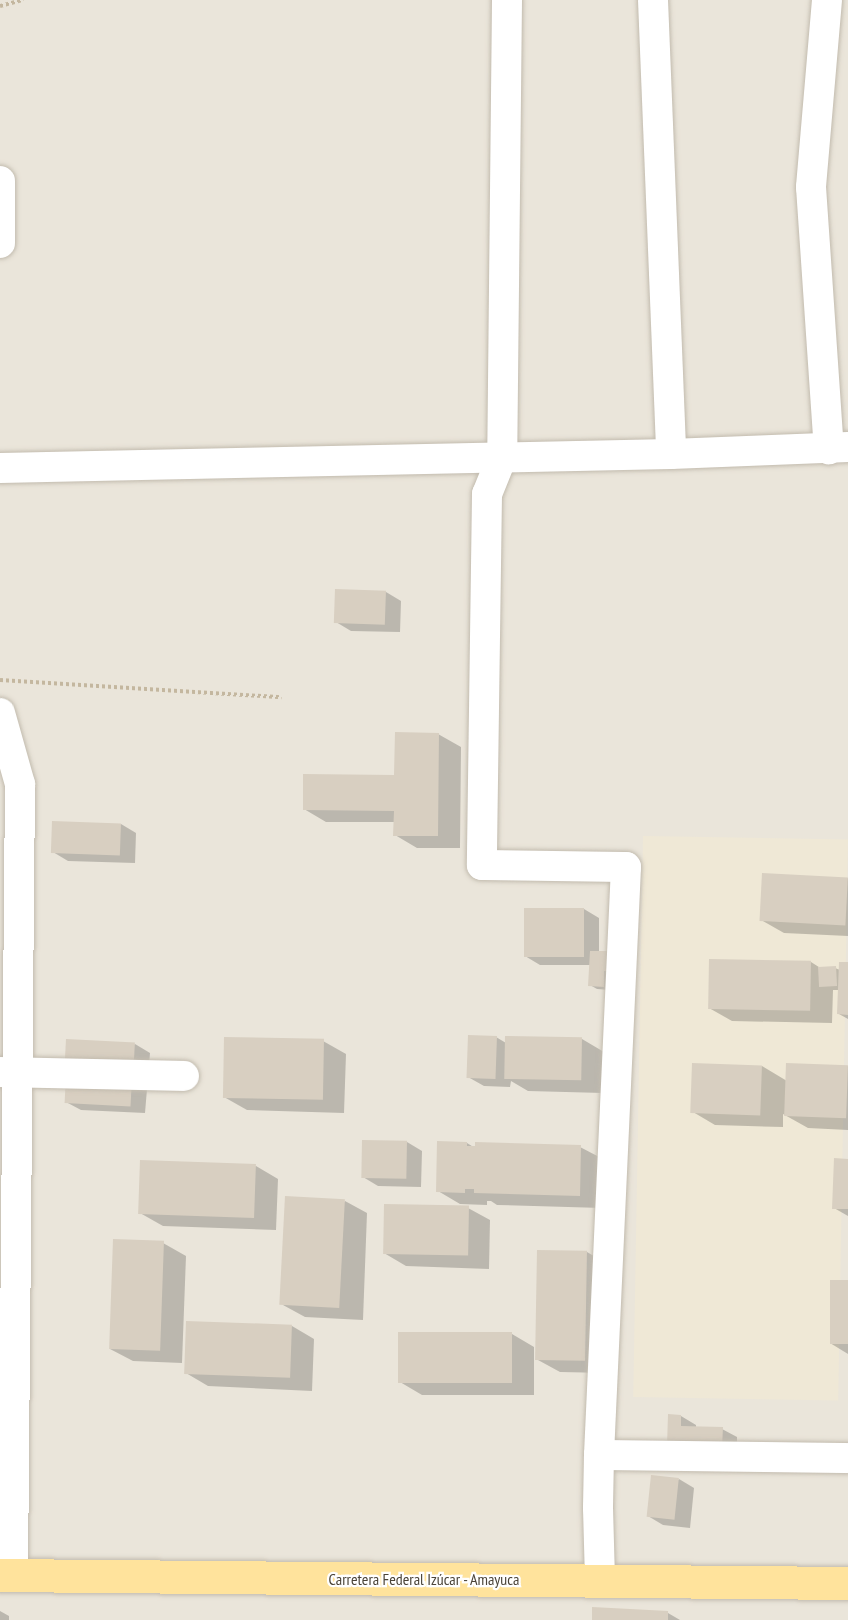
<!DOCTYPE html>
<html>
<head>
<meta charset="utf-8">
<style>
  body { margin:0 }
  #map { position:relative; width:848px; height:1620px; overflow:hidden; background:#f6f3ec; font-family:"PT Sans Narrow",sans-serif }
  div>[style] { position:absolute }
  [style*='--x'] { left:calc(var(--x)*1px); top:calc(var(--y)*1px); width:calc(var(--w)*1px); rotate:calc(var(--a)*1deg) }
  .residential>* { inset:0; background:#eae5da; transform-origin:0 0 }
  .education>* { inset:0; background:#efe8d6; transform-origin:0 0 }
  .shadow>* { inset:0; background:#0003 }
  .building>* { inset:0; background:#d8cfc1; transform-origin:0 0 }
  .path>* { height:4px; margin-top:-2px; transform-origin:0; background:repeating-linear-gradient(90deg,#c4b79f 0 3px,transparent 0 6px) }
  .roads { filter:drop-shadow(0 0 2px #c2bbae) drop-shadow(0 0 2px #c2bbae) }
  .minor>* { height:30px; margin:-15px; padding:0 15px; transform-origin:15px; border-radius:15px; background:#fff }
  .major>* { height:33px; margin:-16.5px; padding:0 16.5px; transform-origin:16.5px; border-radius:16.5px; background:#ffe39c }
  span { translate:-50% -50%; white-space:nowrap; text-align:center; line-height:1.15; -webkit-text-stroke:4.5px #fff; paint-order:stroke }
  .street-label { font-size:16px; color:#4b4439 }
</style>
</head>
<body>
<div id="map">
  <div class="residential">
    <i style="left:0;top:0;width:848px;height:1620px"></i>
  </div>
  <div class="education">
    <i style="left:643px;top:836px;width:205px;height:561px;rotate:1deg"></i>
  </div>
  <div class="shadow">
    <i style="clip-path:polygon(337px 591px,386px 592px,401px 601px,400px 632px,351px 631px,336px 622px)"></i>
    <i style="clip-path:polygon(438px 734px,461px 747px,460px 848px,417px 848px,395px 835px,395px 822px,326px 822px,304px 809px,396px 776px)"></i>
    <i style="clip-path:polygon(121px 824px,136px 833px,135px 863px,68px 861px,53px 852px)"></i>
    <i style="clip-path:polygon(848px 878px,848px 936px,784px 933px,761px 920px)"></i>
    <i style="clip-path:polygon(584px 909px,599px 918px,599px 952px,613px 953px,610px 990px,597px 989px,590px 985px,591px 965px,540px 965px,525px 956px)"></i>
    <i style="clip-path:polygon(811px 962px,822px 969px,835px 968px,840px 970px,848px 964px,848px 1019px,839px 1014px,839px 990px,833px 990px,832px 1023px,732px 1021px,709px 1008px)"></i>
    <i style="clip-path:polygon(496px 1037px,506px 1043px,582px 1039px,604px 1052px,603px 1093px,528px 1091px,511px 1081px,510px 1087px,484px 1086px,468px 1077px)"></i>
    <i style="clip-path:polygon(323px 1041px,346px 1054px,344px 1113px,247px 1110px,224px 1097px)"></i>
    <i style="clip-path:polygon(135px 1044px,150px 1053px,145px 1113px,81px 1110px,66px 1102px)"></i>
    <i style="clip-path:polygon(762px 1066px,787px 1081px,848px 1066px,848px 1130px,808px 1128px,783px 1114px,783px 1127px,715px 1125px,693px 1112px)"></i>
    <i style="clip-path:polygon(407px 1142px,422px 1151px,421px 1187px,378px 1186px,363px 1177px)"></i>
    <i style="clip-path:polygon(467px 1143px,475px 1148px,580px 1147px,603px 1159px,602px 1208px,497px 1205px,491px 1201px,487px 1201px,487px 1205px,460px 1204px,438px 1191px)"></i>
    <i style="clip-path:polygon(848px 1160px,848px 1216px,834px 1208px)"></i>
    <i style="clip-path:polygon(256px 1166px,278px 1179px,276px 1230px,163px 1226px,140px 1213px)"></i>
    <i style="clip-path:polygon(345px 1201px,367px 1213px,363px 1320px,305px 1317px,283px 1305px)"></i>
    <i style="clip-path:polygon(468px 1208px,490px 1220px,489px 1269px,406px 1266px,384px 1253px)"></i>
    <i style="clip-path:polygon(163px 1243px,186px 1256px,182px 1363px,133px 1361px,110px 1349px)"></i>
    <i style="clip-path:polygon(587px 1252px,609px 1265px,608px 1373px,560px 1372px,538px 1360px)"></i>
    <i style="clip-path:polygon(848px 1282px,848px 1354px,830px 1343px)"></i>
    <i style="clip-path:polygon(292px 1326px,314px 1339px,312px 1391px,208px 1386px,186px 1373px)"></i>
    <i style="clip-path:polygon(512px 1334px,534px 1347px,534px 1395px,422px 1395px,400px 1382px)"></i>
    <i style="clip-path:polygon(681px 1416px,696px 1425px,696px 1428px,722px 1429px,737px 1437px,737px 1455px,669px 1445px)"></i>
    <i style="clip-path:polygon(679px 1479px,694px 1488px,690px 1528px,663px 1525px,648px 1516px)"></i>
    <i style="clip-path:polygon(0 1611px,9px 1616px,9px 1620px,0 1620px)"></i>
    <i style="clip-path:polygon(668px 1613px,680px 1620px,593px 1620px)"></i>
  </div>
  <div class="building">
    <i style="left:335px;top:589px;width:51px;height:34px;rotate:2deg"></i>
    <i style="clip-path:polygon(395px 732px,439px 733px,438px 836px,393px 836px,394px 811px,303px 810px,303px 774px,394px 775px)"></i>
    <i style="left:52px;top:821px;width:69px;height:32px;rotate:2deg"></i>
    <i style="left:762px;top:873px;width:86px;height:48px;rotate:3deg"></i>
    <i style="left:524px;top:908px;width:60px;height:49px"></i>
    <i style="clip-path:polygon(590px 951px,614px 951px,613px 971px,604px 971px,604px 987px,588px 986px)"></i>
    <i style="left:709px;top:959px;width:102px;height:50px;rotate:1deg"></i>
    <i style="clip-path:polygon(839px 962px,848px 962px,848px 1015px,837px 1014px)"></i>
    <i style="left:836px;top:966px;width:20px;height:18px;rotate:87deg"></i>
    <i style="left:468px;top:1035px;width:29px;height:43px;rotate:2deg"></i>
    <i style="left:505px;top:1036px;width:77px;height:43px;rotate:1deg"></i>
    <i style="left:224px;top:1037px;width:100px;height:61px;rotate:1deg"></i>
    <i style="left:66px;top:1039px;width:69px;height:28px;rotate:3deg"></i>
    <i style="left:692px;top:1063px;width:70px;height:50px;rotate:2deg"></i>
    <i style="left:786px;top:1063px;width:62px;height:53px;rotate:2deg"></i>
    <i style="left:66px;top:1076px;width:66px;height:27px;rotate:3deg"></i>
    <i style="left:362px;top:1140px;width:45px;height:38px;rotate:1deg"></i>
    <i style="clip-path:polygon(437px 1141px,467px 1142px,467px 1146px,475px 1146px,475px 1142px,581px 1145px,580px 1196px,474px 1193px,474px 1189px,465px 1189px,465px 1193px,436px 1192px)"></i>
    <i style="clip-path:polygon(834px 1158px,848px 1159px,848px 1209px,832px 1209px)"></i>
    <i style="left:140px;top:1160px;width:116px;height:54px;rotate:2deg"></i>
    <i style="left:285px;top:1196px;width:60px;height:109px;rotate:3deg"></i>
    <i style="left:384px;top:1204px;width:85px;height:50px;rotate:1deg"></i>
    <i style="left:113px;top:1239px;width:51px;height:110px;rotate:2deg"></i>
    <i style="left:537px;top:1250px;width:50px;height:110px;rotate:1deg"></i>
    <i style="left:830px;top:1280px;width:18px;height:64px"></i>
    <i style="left:186px;top:1321px;width:106px;height:53px;rotate:2deg"></i>
    <i style="left:398px;top:1332px;width:114px;height:51px"></i>
    <i style="clip-path:polygon(668px 1414px,681px 1415px,681px 1426px,723px 1427px,722px 1448px,667px 1446px)"></i>
    <i style="left:651px;top:1475px;width:28px;height:42px;rotate:6deg"></i>
    <i style="clip-path:polygon(592px 1607px,668px 1611px,668px 1620px,592px 1620px)"></i>
  </div>
  <div class="path">
    <i style="--x:0;--y:6;--w:24;--a:-15"></i>
    <i style="--x:0;--y:680;--w:282;--a:3.5"></i>
  </div>
  <div class="roads">
    <div class="minor">
      <i style="--x:507;--y:0;--w:457;--a:90.6"></i>
      <i style="--x:502;--y:457;--w:40;--a:112"></i>
      <i style="--x:487;--y:494;--w:371;--a:90.8"></i>
      <i style="--x:482;--y:865;--w:144;--a:0.8"></i>
      <i style="--x:626;--y:867;--w:589;--a:92.63"></i>
      <i style="--x:599;--y:1455;--w:53;--a:91.1"></i>
      <i style="--x:598;--y:1508;--w:73;--a:88.4"></i>
      <i style="--x:653;--y:0;--w:454;--a:87.7"></i>
      <i style="--x:827;--y:0;--w:188;--a:94.9"></i>
      <i style="--x:811;--y:187;--w:263;--a:86.1"></i>
      <i style="--x:0;--y:181;--w:62;--a:90"></i>
      <i style="--x:0;--y:468;--w:671;--a:-1.2"></i>
      <i style="--x:671;--y:454;--w:177;--a:-2.3"></i>
      <i style="--x:0;--y:713;--w:74;--a:74.3"></i>
      <i style="--x:20;--y:784;--w:792;--a:90.51"></i>
      <i style="--x:0;--y:1072;--w:184;--a:1.2"></i>
      <i style="--x:599;--y:1455;--w:249;--a:0.7"></i>
    </div>
    <div class="major">
      <i style="--x:0;--y:1575;--w:848;--a:0.54"></i>
    </div>
  </div>
  <div class="street-label">
    <span style="left:424px;top:1579px">Carretera Federal Izúcar - Amayuca</span>
  </div>
</div>
</body>
</html>
